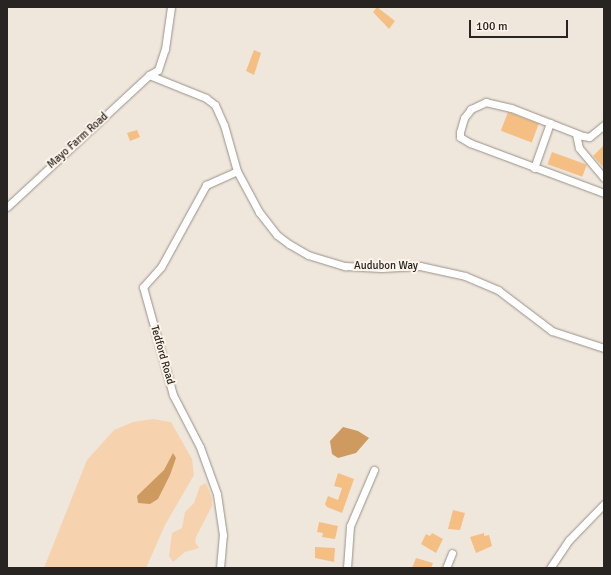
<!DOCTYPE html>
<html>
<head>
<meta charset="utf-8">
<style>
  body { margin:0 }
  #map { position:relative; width:611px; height:575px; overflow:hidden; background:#efe6dc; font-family:Signika,sans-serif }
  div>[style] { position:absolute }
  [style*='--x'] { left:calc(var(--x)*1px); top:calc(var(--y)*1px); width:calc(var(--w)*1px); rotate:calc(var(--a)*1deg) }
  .green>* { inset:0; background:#f6d3ae }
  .water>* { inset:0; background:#ce9a60 }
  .building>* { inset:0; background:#f5bf84; transform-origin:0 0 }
  .roads { filter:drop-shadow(0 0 1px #999188) drop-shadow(0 0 1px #999188) }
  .minor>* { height:7px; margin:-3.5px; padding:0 3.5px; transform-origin:3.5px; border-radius:3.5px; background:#fff }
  span { translate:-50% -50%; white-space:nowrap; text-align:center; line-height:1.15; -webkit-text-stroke:4px #fcf3e9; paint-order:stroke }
  .street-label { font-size:11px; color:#282421 }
  .frame { position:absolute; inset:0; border:8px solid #282421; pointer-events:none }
  .scale { position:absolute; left:469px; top:20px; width:99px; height:18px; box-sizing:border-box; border:2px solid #282421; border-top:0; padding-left:5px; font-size:12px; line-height:14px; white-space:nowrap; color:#282421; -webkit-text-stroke:3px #fcf3e9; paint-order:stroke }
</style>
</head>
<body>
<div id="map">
  <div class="green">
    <i style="clip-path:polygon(153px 419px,171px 422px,192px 459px,194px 475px,165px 525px,146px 568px,44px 568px,87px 460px,114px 430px,133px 422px)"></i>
    <i style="clip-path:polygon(206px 483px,212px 498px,212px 506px,196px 537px,195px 542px,199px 548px,185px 552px,173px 562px,169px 556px,172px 533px,182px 528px,185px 512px,194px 503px,200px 486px)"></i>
  </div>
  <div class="water">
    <i style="clip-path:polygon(343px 427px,358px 431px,369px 438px,356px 453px,338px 458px,332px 454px,330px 441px)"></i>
    <i style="clip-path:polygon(173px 453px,176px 458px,170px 475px,158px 499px,150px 504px,138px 503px,137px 496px,164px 470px)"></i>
  </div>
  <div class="building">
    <i style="clip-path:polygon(377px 7px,395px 21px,389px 29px,373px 12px)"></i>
    <i style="clip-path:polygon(254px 50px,261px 53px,254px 75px,246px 71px)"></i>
    <i style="left:508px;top:112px;width:33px;height:20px;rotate:21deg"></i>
    <i style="clip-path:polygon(137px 130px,140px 137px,130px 141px,127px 133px)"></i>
    <i style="clip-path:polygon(604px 145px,604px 168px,593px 156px)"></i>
    <i style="left:552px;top:152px;width:37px;height:13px;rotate:20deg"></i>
    <i style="clip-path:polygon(338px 473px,354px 479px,342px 513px,327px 507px,325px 504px,328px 496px,338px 500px,342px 488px,334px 486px)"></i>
    <i style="clip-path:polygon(453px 510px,465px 513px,460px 530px,448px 529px)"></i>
    <i style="clip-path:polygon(319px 522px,338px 526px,335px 539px,322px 537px,323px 533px,317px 532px)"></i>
    <i style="clip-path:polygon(432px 533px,443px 539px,436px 553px,421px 544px,426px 534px,430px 536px)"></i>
    <i style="clip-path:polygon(484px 533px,484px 536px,489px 535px,492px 546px,476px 553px,470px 537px)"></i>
    <i style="clip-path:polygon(315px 547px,335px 548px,334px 562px,315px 558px)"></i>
    <i style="clip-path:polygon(416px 558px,433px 563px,431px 568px,412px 568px)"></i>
  </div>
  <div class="roads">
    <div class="minor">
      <i style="--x:149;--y:75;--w:61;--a:22"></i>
      <i style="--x:206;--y:98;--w:11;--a:38"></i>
      <i style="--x:215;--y:105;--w:22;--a:66"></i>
      <i style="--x:224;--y:125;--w:48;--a:74.2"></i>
      <i style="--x:237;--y:171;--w:47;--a:61.8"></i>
      <i style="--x:259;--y:212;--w:29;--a:52"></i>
      <i style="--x:277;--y:235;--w:15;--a:37"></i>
      <i style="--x:289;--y:244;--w:22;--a:30"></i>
      <i style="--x:308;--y:255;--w:39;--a:17"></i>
      <i style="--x:345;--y:266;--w:36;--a:3"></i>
      <i style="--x:381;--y:268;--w:39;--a:-3"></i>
      <i style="--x:420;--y:266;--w:46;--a:12.5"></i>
      <i style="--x:465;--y:276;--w:36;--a:23"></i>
      <i style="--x:498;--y:290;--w:68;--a:37.2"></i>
      <i style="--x:552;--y:331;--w:55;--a:18.1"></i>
      <i style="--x:604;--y:125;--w:19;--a:141"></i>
      <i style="--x:589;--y:137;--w:6;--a:-171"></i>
      <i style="--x:583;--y:136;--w:77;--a:-158.7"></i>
      <i style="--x:511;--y:108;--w:26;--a:-167"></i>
      <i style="--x:486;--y:102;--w:17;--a:155"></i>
      <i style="--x:471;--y:109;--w:11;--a:128"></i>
      <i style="--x:464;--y:118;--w:15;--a:106"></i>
      <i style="--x:460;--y:132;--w:5;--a:90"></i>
      <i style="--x:460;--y:137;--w:12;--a:31"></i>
      <i style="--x:470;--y:143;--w:143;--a:20.5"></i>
      <i style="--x:576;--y:134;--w:14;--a:78"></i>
      <i style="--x:579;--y:148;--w:39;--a:50"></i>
      <i style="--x:534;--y:168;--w:48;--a:-70.4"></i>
      <i style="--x:7;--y:207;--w:194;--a:-42.9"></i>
      <i style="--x:149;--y:75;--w:10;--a:-29"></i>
      <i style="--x:158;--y:70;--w:22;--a:-72"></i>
      <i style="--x:165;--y:49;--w:42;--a:-81.9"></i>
      <i style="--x:220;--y:568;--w:33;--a:-85"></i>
      <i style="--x:223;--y:535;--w:41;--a:-98.3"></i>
      <i style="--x:217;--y:494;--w:50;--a:-109.9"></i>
      <i style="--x:200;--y:447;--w:59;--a:-117.4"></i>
      <i style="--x:173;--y:395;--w:112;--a:-105.5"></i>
      <i style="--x:143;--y:287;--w:27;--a:-48"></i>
      <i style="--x:161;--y:267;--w:94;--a:-61.2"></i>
      <i style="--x:206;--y:185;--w:34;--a:-24"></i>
      <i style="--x:347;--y:568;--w:42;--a:-85.9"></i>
      <i style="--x:350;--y:526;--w:61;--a:-66.8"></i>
      <i style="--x:446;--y:568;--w:16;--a:-68"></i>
      <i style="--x:550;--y:568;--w:34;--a:-56"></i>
      <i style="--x:569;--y:540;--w:50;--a:-45.8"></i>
    </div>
  </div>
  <div class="street-label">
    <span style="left:78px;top:141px;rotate:-42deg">Mayo Farm Road</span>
    <span style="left:386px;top:266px">Audubon Way</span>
    <span style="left:162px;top:355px;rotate:74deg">Tedford Road</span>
  </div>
  <div class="frame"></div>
  <div class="scale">100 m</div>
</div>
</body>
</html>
